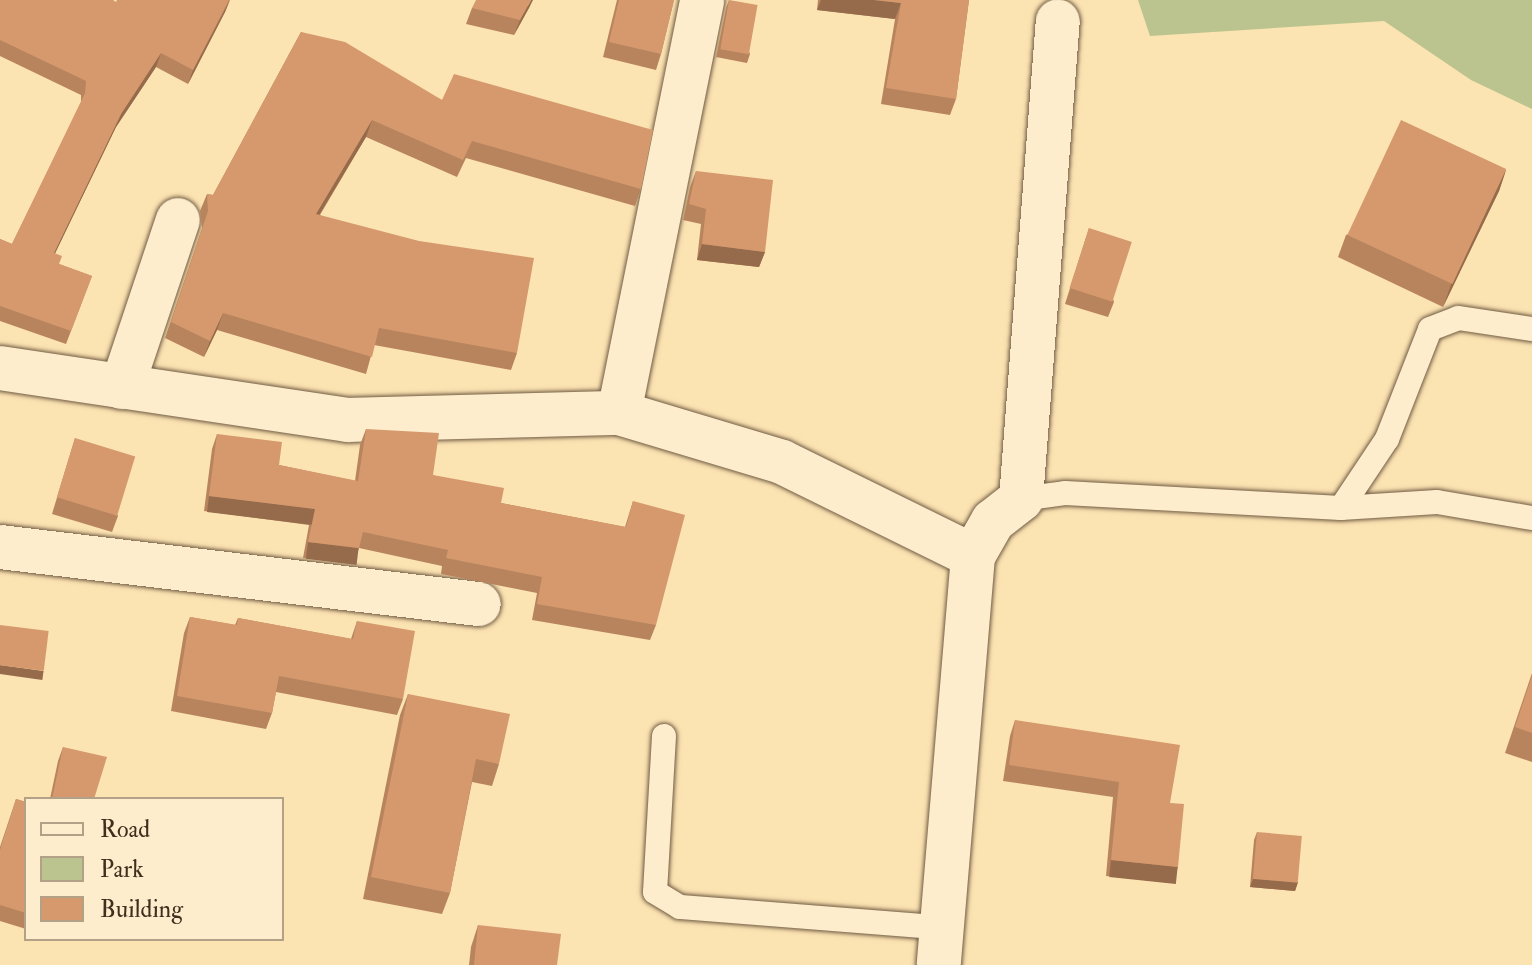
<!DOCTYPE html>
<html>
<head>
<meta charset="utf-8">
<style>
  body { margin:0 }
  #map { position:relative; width:1532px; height:965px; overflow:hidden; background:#fce3b2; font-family:"IM FELL Double Pica",serif }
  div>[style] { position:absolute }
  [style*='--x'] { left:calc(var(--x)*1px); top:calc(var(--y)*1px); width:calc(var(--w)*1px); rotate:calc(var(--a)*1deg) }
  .green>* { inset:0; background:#bbc48f }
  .roads { filter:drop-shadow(0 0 2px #705b43) drop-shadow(0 0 2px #705b43) }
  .service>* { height:24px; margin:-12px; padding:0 12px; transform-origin:12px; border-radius:12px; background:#fdedcd }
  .minor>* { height:44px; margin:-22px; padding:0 22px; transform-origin:22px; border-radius:22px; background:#fdedcd }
  .wall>* { inset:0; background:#b7845e }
  .shaded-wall>* { inset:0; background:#956b4c; transform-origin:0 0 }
  .building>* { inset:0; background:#d5996d; transform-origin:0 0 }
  span { translate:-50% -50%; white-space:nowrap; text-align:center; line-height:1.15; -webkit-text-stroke:6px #fdedcd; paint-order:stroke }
  .legend { position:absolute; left:24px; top:797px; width:260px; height:144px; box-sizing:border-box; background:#fdedcd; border:2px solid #b2a187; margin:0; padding:10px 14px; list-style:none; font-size:24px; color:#422e1e }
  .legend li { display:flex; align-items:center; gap:16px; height:40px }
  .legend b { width:40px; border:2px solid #b2a187 }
</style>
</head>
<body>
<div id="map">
  <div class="green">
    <i style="clip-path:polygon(1138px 0,1532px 0,1532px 109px,1471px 80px,1384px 21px,1150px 36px)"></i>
  </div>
  <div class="roads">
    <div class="service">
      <i style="--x:1021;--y:499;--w:44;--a:-7.8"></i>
      <i style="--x:1065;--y:493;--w:276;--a:3.1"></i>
      <i style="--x:1341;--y:508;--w:96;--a:-3.6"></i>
      <i style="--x:1437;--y:502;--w:96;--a:9.6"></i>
      <i style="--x:1341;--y:508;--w:83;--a:-56.3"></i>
      <i style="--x:1387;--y:439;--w:118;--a:-68.6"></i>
      <i style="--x:1430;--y:329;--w:30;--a:-21"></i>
      <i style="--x:1458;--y:318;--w:75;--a:8.5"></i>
      <i style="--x:664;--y:736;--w:156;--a:93.3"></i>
      <i style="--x:655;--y:892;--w:29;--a:31"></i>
      <i style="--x:680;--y:907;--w:266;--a:4.5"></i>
    </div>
    <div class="minor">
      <i style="--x:0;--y:368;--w:352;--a:8.5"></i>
      <i style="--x:348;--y:420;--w:271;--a:-1.5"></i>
      <i style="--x:619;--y:413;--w:170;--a:16.7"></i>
      <i style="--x:782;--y:462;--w:213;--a:26.2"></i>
      <i style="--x:973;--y:556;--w:410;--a:94.8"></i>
      <i style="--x:122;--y:387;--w:176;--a:-71.5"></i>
      <i style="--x:619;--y:413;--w:421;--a:-78.6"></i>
      <i style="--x:0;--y:547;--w:482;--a:6.8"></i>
      <i style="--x:973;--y:556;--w:40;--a:-60.3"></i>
      <i style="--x:993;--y:521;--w:36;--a:-38"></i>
      <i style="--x:1021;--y:499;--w:479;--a:-85.6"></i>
    </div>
  </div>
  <div class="wall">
    <i style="clip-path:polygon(0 0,116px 2px,230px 0,225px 12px,188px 84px,156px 67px,116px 127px,55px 253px,59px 264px,92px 276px,66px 344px,0 321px,0 239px,12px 244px,81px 103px,81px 95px,0 56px)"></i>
    <i style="clip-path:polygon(617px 0,674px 0,661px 54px,656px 70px,603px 57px)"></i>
    <i style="clip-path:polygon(729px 0,750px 54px,747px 63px,716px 57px,726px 8px)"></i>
    <i style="clip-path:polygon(818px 0,969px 0,956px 99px,950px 115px,881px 104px,895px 19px,817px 10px)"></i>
    <i style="clip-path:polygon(530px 6px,514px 35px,466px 24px,472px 8px)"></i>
    <i style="clip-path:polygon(301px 32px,442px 100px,641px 189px,635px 206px,466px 158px,457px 177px,366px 137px,320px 215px,517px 353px,511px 370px,374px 345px,366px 374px,217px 330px,204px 357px,165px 338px,202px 228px,200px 211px,207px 194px,213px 195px)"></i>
    <i style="clip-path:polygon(1506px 170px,1499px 191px,1443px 307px,1338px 257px,1346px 235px)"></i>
    <i style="clip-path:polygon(696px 171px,765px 252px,759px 267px,697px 260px,701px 224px,683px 220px,690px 187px)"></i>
    <i style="clip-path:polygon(1089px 228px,1114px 302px,1108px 317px,1065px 304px)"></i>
    <i style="clip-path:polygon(366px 429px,433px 475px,501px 503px,625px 527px,633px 501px,656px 625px,650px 640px,532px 620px,537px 593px,441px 574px,442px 566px,359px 548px,354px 564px,303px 558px,309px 525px,204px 511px,212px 449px,217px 434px,279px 465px,355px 481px,360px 445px)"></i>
    <i style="clip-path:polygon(75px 438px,118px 516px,112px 532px,52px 514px)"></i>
    <i style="clip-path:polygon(190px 617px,235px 625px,238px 618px,351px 639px,357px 621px,403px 699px,397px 715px,276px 692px,272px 713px,266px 729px,171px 711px,184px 633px)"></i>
    <i style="clip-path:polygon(1532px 673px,1532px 762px,1505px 753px)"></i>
    <i style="clip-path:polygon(408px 694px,499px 764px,492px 786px,472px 782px,450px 893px,442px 914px,363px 899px,400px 715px)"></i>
    <i style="clip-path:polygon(1015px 720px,1170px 803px,1178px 867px,1172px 883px,1106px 876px,1113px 797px,1003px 781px,1010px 736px)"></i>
    <i style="clip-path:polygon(63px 747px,94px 799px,50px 799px,58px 761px)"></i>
    <i style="clip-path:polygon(16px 799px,26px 802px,26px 929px,0 921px,0 847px)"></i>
    <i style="clip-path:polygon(1257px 832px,1298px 882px,1295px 891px,1250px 887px,1254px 840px)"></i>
    <i style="clip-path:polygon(478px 925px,557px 965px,469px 965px,471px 947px)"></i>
  </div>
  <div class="shaded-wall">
    <i style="clip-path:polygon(230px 0,225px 12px,188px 84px,193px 70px)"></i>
    <i style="clip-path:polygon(531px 0,533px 0,530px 6px,514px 35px,520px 20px)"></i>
    <i style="clip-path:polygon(821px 0,874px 0,901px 3px,895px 19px,817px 10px)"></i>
    <i style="clip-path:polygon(161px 53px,156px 67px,116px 127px,49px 266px,54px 253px,121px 114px)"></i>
    <i style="clip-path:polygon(372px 120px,366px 137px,310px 230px,316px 214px)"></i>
    <i style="clip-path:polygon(1506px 170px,1499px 191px,1443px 307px,1451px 285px)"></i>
    <i style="clip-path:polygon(702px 244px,765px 252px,759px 267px,697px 260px)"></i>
    <i style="clip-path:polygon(223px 313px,217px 330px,204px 357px,210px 341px)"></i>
    <i style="left:209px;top:496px;width:107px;height:16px;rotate:7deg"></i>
    <i style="left:308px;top:542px;width:51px;height:17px;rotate:7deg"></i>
    <i style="left:0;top:665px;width:44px;height:9px;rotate:8deg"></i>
    <i style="left:1111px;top:860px;width:67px;height:17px;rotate:6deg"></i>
    <i style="clip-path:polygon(1253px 879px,1298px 882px,1295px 891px,1250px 887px)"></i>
  </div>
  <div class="building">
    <i style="clip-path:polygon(0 0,113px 0,116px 2px,117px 0,229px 0,193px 70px,161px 53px,121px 114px,54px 253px,62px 256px,59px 264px,92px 276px,71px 331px,0 306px,0 239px,12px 244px,85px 93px,86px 81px,0 40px)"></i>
    <i style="clip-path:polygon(476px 0,531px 0,520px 20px,472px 8px)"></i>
    <i style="clip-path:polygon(619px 0,674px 0,661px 54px,609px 42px)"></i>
    <i style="left:729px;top:0;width:29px;height:50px;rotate:10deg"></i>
    <i style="clip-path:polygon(874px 0,969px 0,956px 99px,886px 88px,901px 3px)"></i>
    <i style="clip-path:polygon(301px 32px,345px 42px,442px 100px,454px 74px,653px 130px,641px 189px,472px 141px,463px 160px,372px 120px,316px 214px,419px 241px,534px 258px,517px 353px,379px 328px,372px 357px,223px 313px,210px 341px,171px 322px,208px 211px,207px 194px,213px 195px)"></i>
    <i style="left:1401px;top:120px;width:116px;height:127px;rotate:25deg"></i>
    <i style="clip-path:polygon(696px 171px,773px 180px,765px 252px,702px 244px,706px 209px,689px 204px)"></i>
    <i style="left:1089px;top:228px;width:45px;height:63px;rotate:18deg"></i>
    <i style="clip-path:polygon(366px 429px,439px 433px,433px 475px,504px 488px,501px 503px,626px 527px,633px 501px,685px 515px,656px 625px,537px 604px,542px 577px,446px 558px,448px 550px,363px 532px,359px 548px,308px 542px,315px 509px,209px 496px,217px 434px,282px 442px,279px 465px,358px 481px)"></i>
    <i style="left:75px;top:438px;width:63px;height:62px;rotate:17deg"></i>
    <i style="clip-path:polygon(190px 617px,237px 625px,238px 618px,353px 639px,357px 621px,415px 631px,403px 699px,279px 676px,272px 713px,177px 696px)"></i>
    <i style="left:0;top:625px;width:49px;height:40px;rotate:7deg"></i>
    <i style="clip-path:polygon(1532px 676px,1532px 733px,1515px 727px)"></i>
    <i style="clip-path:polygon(408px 694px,510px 714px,499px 764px,476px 759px,450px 893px,371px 877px)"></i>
    <i style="clip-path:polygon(1015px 720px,1180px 745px,1170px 803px,1184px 804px,1178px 867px,1111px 860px,1119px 782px,1009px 765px)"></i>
    <i style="clip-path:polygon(63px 747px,107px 757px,94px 799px,52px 799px)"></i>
    <i style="clip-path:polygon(16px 799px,26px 802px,26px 913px,0 905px,0 850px)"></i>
    <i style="left:1257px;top:832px;width:45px;height:47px;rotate:5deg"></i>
    <i style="clip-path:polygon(478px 925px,561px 934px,557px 965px,474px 965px)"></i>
  </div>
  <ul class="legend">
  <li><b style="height:10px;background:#fdedcd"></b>Road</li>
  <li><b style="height:22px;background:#bbc48f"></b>Park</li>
  <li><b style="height:22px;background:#d5996d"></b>Building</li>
  </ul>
</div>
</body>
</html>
